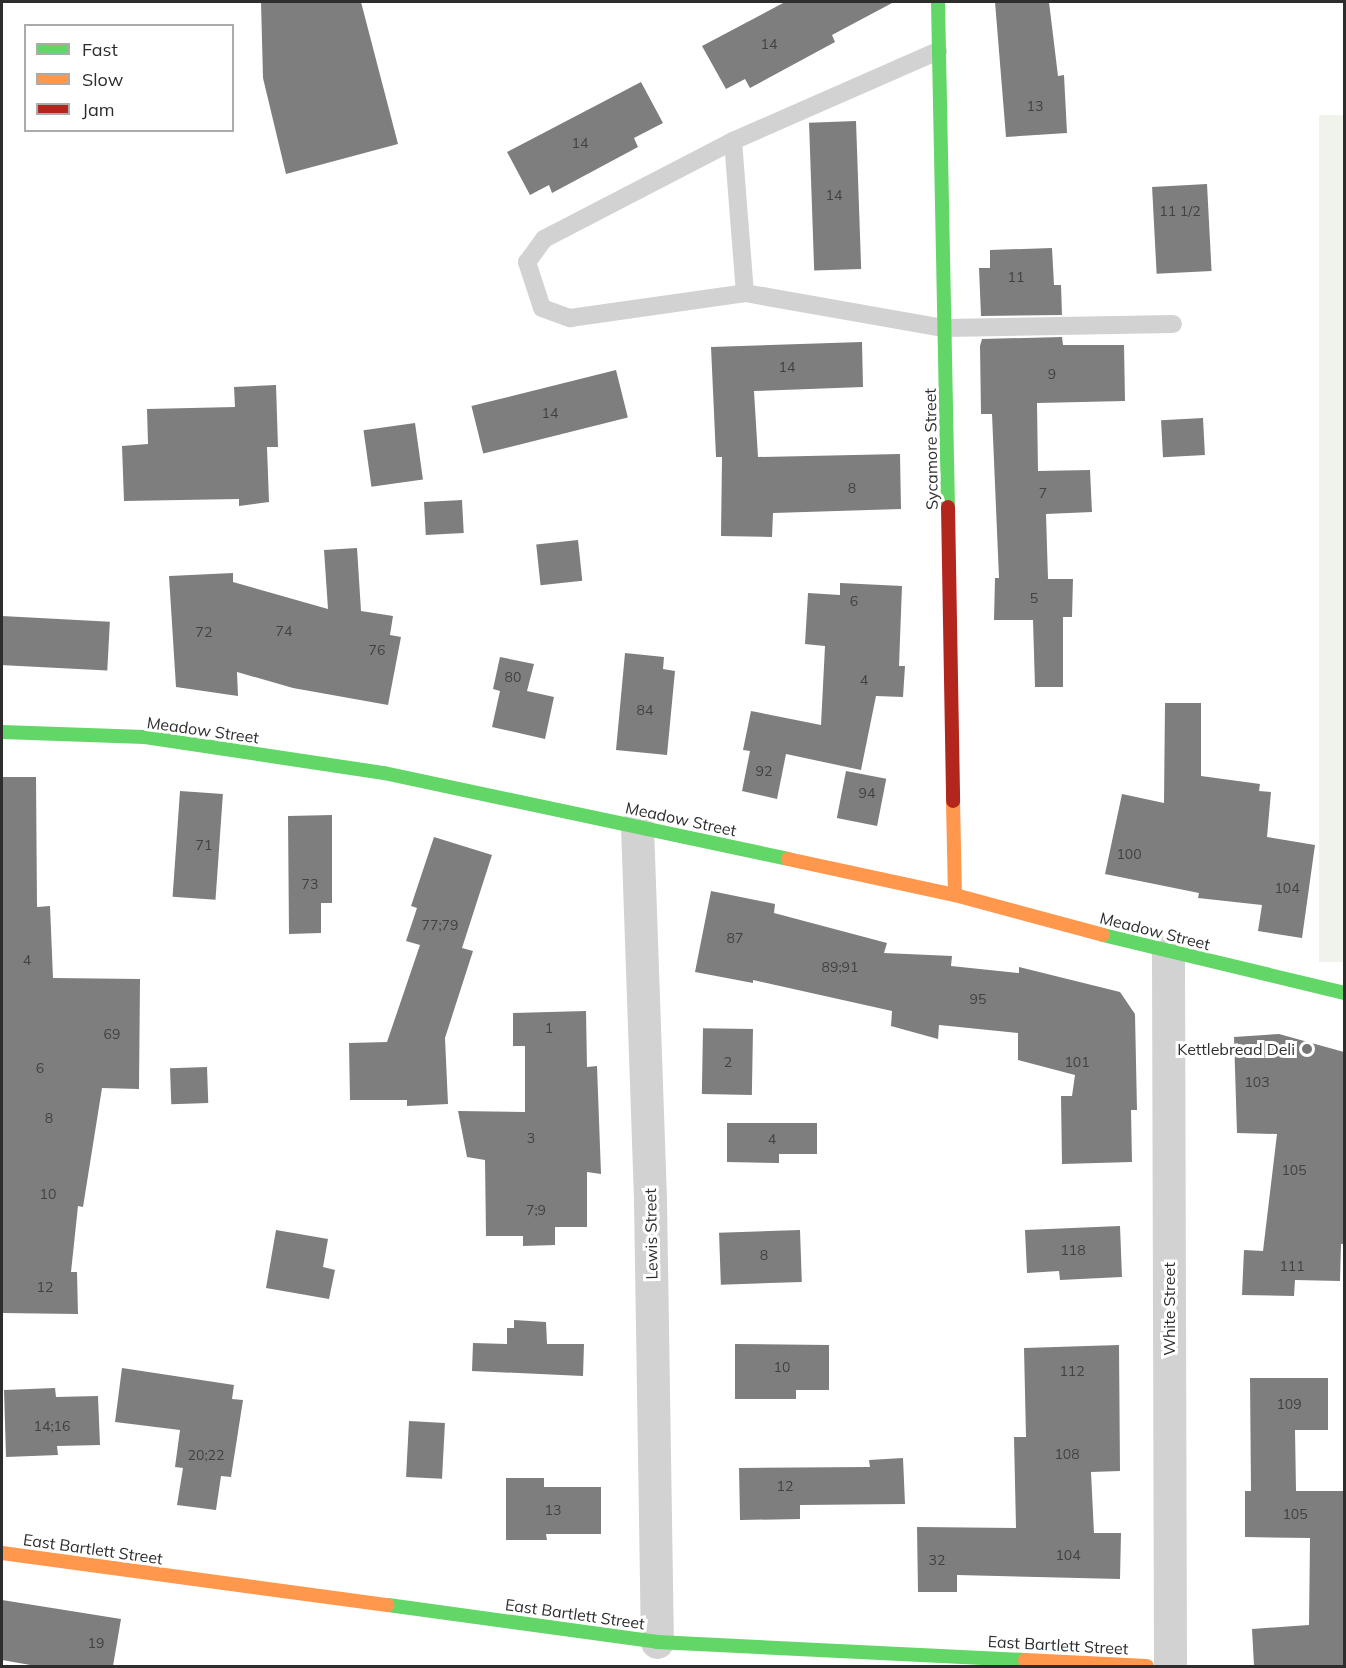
<!DOCTYPE html>
<html>
<head>
<meta charset="utf-8">
<style>
  body { margin:0 }
  #map { position:relative; width:1346px; height:1668px; overflow:hidden; background:#fff; font-family:Mulish,sans-serif }
  div>[style] { position:absolute }
  [style*='--x'] { left:calc(var(--x)*1px); top:calc(var(--y)*1px); width:calc(var(--w)*1px); rotate:calc(var(--a)*1deg) }
  .green>* { inset:0; background:#f0f3ec; transform-origin:0 0 }
  .building>* { inset:0; background:#7e7e7e; transform-origin:0 0 }
  .lane>* { height:18px; margin:-9px; padding:0 9px; transform-origin:9px; border-radius:9px; background:#d2d2d2 }
  .street>* { height:33px; margin:-16.5px; padding:0 16.5px; transform-origin:16.5px; border-radius:16.5px; background:#d2d2d2 }
  .fast>* { height:14px; margin:-7px; padding:0 7px; transform-origin:7px; border-radius:7px; background:#63d668 }
  .slow>* { height:14px; margin:-7px; padding:0 7px; transform-origin:7px; border-radius:7px; background:#ff974d }
  .jam>* { height:14px; margin:-7px; padding:0 7px; transform-origin:7px; border-radius:7px; background:#b3261e }
  .dots>* { width:16px; height:16px; translate:-50% -50%; box-sizing:border-box; border:3px solid #fff; border-radius:50% }
  span { translate:-50% -50%; white-space:nowrap; text-align:center; line-height:1.15; -webkit-text-stroke:6px #fff; paint-order:stroke }
  .number-label { font-size:14px; color:#414141 }
  .number-label span { -webkit-text-stroke-width:0 }
  .street-label { font-size:16px; color:#2d2d2d }
  .poi-label { font-size:16px; color:#2d2d2d }
  .right { translate:-100% -50%; text-align:right }
  .frame { position:absolute; inset:0; border:3px solid #2d2d2d; pointer-events:none }
  .legend { position:absolute; left:24px; top:24px; width:210px; height:108px; box-sizing:border-box; background:#fff; border:2px solid #ababab; margin:0; padding:8px 10px; list-style:none; font-size:18px; color:#2d2d2d }
  .legend li { display:flex; align-items:center; gap:12px; height:30px }
  .legend b { width:30px; border:2px solid #ababab }
</style>
</head>
<body>
<div id="map">
  <div class="green">
    <i style="left:1344px;top:115px;width:847px;height:25px;rotate:90deg"></i>
  </div>
  <div class="building">
    <i style="clip-path:polygon(261px 2px,361px 2px,398px 144px,286px 174px,263px 78px)"></i>
    <i style="clip-path:polygon(785px 2px,894px 2px,832px 35px,835px 42px,750px 88px,745px 79px,726px 89px,702px 46px)"></i>
    <i style="clip-path:polygon(995px 2px,1049px 2px,1058px 76px,1064px 75px,1067px 133px,1006px 137px)"></i>
    <i style="clip-path:polygon(641px 82px,663px 123px,634px 138px,638px 147px,552px 193px,549px 185px,530px 195px,507px 152px)"></i>
    <i style="left:856px;top:121px;width:148px;height:47px;rotate:88deg"></i>
    <i style="left:1207px;top:184px;width:87px;height:55px;rotate:87deg"></i>
    <i style="clip-path:polygon(1052px 248px,1054px 285px,1061px 285px,1062px 315px,981px 316px,979px 268px,990px 268px,990px 250px)"></i>
    <i style="clip-path:polygon(1062px 337px,1063px 345px,1124px 345px,1125px 401px,1037px 403px,1038px 471px,1090px 470px,1092px 512px,1046px 514px,1048px 579px,1073px 579px,1072px 617px,1063px 617px,1063px 687px,1035px 687px,1033px 620px,994px 620px,995px 578px,999px 578px,992px 414px,981px 414px,980px 346px,982px 339px)"></i>
    <i style="clip-path:polygon(862px 342px,863px 387px,754px 391px,758px 457px,900px 454px,901px 509px,773px 513px,772px 537px,721px 536px,722px 457px,716px 457px,711px 347px)"></i>
    <i style="left:616px;top:370px;width:49px;height:149px;rotate:76deg"></i>
    <i style="clip-path:polygon(276px 385px,278px 447px,267px 447px,269px 502px,239px 506px,239px 499px,124px 501px,122px 446px,148px 444px,147px 409px,235px 407px,234px 387px)"></i>
    <i style="left:1203px;top:418px;width:37px;height:42px;rotate:87deg"></i>
    <i style="left:415px;top:423px;width:57px;height:52px;rotate:82deg"></i>
    <i style="left:462px;top:500px;width:33px;height:38px;rotate:87deg"></i>
    <i style="left:578px;top:540px;width:41px;height:42px;rotate:84deg"></i>
    <i style="clip-path:polygon(357px 548px,361px 611px,393px 616px,390px 635px,401px 637px,388px 705px,293px 688px,237px 672px,238px 696px,176px 687px,169px 576px,233px 573px,233px 582px,328px 609px,324px 550px)"></i>
    <i style="clip-path:polygon(840px 583px,902px 586px,899px 666px,905px 666px,903px 697px,876px 696px,861px 770px,786px 754px,777px 799px,742px 791px,750px 751px,743px 750px,751px 711px,821px 725px,825px 646px,805px 644px,808px 593px,840px 595px)"></i>
    <i style="left:2px;top:616px;width:108px;height:49px;rotate:3deg"></i>
    <i style="clip-path:polygon(625px 653px,664px 657px,663px 669px,675px 671px,667px 755px,616px 750px)"></i>
    <i style="clip-path:polygon(500px 657px,534px 664px,527px 691px,554px 697px,545px 739px,492px 727px,500px 691px,493px 689px)"></i>
    <i style="clip-path:polygon(1165px 703px,1201px 703px,1201px 776px,1260px 784px,1259px 791px,1271px 792px,1267px 837px,1315px 845px,1302px 938px,1258px 931px,1262px 905px,1198px 898px,1199px 893px,1105px 874px,1122px 794px,1164px 803px)"></i>
    <i style="left:846px;top:771px;width:41px;height:48px;rotate:11deg"></i>
    <i style="clip-path:polygon(2px 777px,36px 777px,37px 907px,50px 906px,53px 978px,140px 979px,139px 1089px,102px 1088px,83px 1207px,78px 1206px,71px 1272px,77px 1272px,78px 1314px,2px 1313px)"></i>
    <i style="left:180px;top:791px;width:43px;height:106px;rotate:4deg"></i>
    <i style="clip-path:polygon(332px 815px,332px 903px,321px 903px,321px 933px,289px 934px,288px 816px)"></i>
    <i style="clip-path:polygon(434px 837px,492px 855px,462px 948px,473px 951px,445px 1038px,448px 1104px,407px 1106px,407px 1100px,350px 1100px,349px 1043px,387px 1042px,420px 945px,406px 941px,417px 908px,411px 906px)"></i>
    <i style="clip-path:polygon(711px 891px,775px 904px,774px 913px,887px 943px,884px 953px,952px 956px,951px 966px,1019px 973px,1019px 967px,1120px 992px,1135px 1014px,1137px 1110px,1131px 1110px,1132px 1162px,1062px 1164px,1061px 1096px,1072px 1096px,1075px 1075px,1018px 1060px,1018px 1033px,939px 1025px,938px 1039px,891px 1026px,892px 1011px,753px 980px,753px 983px,695px 972px)"></i>
    <i style="clip-path:polygon(586px 1011px,587px 1067px,597px 1066px,601px 1174px,587px 1172px,587px 1227px,555px 1227px,555px 1245px,523px 1246px,523px 1236px,486px 1236px,485px 1160px,467px 1157px,458px 1111px,525px 1112px,525px 1046px,513px 1046px,513px 1013px)"></i>
    <i style="left:753px;top:1029px;width:66px;height:50px;rotate:91deg"></i>
    <i style="clip-path:polygon(1279px 1034px,1344px 1052px,1344px 1244px,1341px 1244px,1340px 1281px,1295px 1280px,1294px 1296px,1242px 1295px,1244px 1250px,1263px 1251px,1277px 1134px,1237px 1133px,1234px 1037px)"></i>
    <i style="left:207px;top:1067px;width:36px;height:37px;rotate:88deg"></i>
    <i style="clip-path:polygon(727px 1123px,817px 1123px,817px 1154px,779px 1154px,779px 1163px,727px 1162px)"></i>
    <i style="clip-path:polygon(1120px 1226px,1122px 1277px,1060px 1280px,1059px 1271px,1027px 1273px,1025px 1230px)"></i>
    <i style="clip-path:polygon(276px 1230px,328px 1239px,323px 1267px,335px 1270px,329px 1299px,266px 1288px)"></i>
    <i style="left:800px;top:1230px;width:52px;height:81px;rotate:88deg"></i>
    <i style="clip-path:polygon(514px 1320px,546px 1322px,547px 1344px,584px 1344px,583px 1376px,472px 1371px,473px 1343px,507px 1344px,507px 1328px,514px 1328px)"></i>
    <i style="clip-path:polygon(735px 1344px,829px 1345px,829px 1390px,796px 1390px,796px 1399px,735px 1399px)"></i>
    <i style="clip-path:polygon(1119px 1345px,1120px 1471px,1091px 1472px,1094px 1533px,1121px 1533px,1120px 1579px,957px 1575px,957px 1592px,918px 1592px,917px 1527px,1016px 1528px,1014px 1437px,1026px 1437px,1024px 1348px)"></i>
    <i style="clip-path:polygon(122px 1368px,234px 1385px,232px 1399px,243px 1400px,231px 1477px,221px 1476px,216px 1510px,177px 1505px,183px 1468px,175px 1467px,180px 1430px,115px 1422px)"></i>
    <i style="clip-path:polygon(1250px 1378px,1328px 1378px,1328px 1430px,1295px 1430px,1296px 1491px,1344px 1491px,1344px 1666px,1254px 1666px,1252px 1629px,1309px 1625px,1310px 1538px,1245px 1537px,1245px 1491px,1251px 1491px)"></i>
    <i style="clip-path:polygon(55px 1388px,56px 1397px,98px 1396px,100px 1445px,57px 1446px,58px 1455px,6px 1457px,4px 1390px)"></i>
    <i style="left:409px;top:1421px;width:36px;height:56px;rotate:3deg"></i>
    <i style="clip-path:polygon(903px 1458px,905px 1504px,800px 1505px,800px 1519px,740px 1520px,739px 1468px,870px 1467px,869px 1460px)"></i>
    <i style="clip-path:polygon(506px 1478px,544px 1478px,544px 1487px,601px 1487px,601px 1534px,546px 1534px,547px 1540px,506px 1540px)"></i>
    <i style="clip-path:polygon(2px 1600px,121px 1619px,113px 1666px,36px 1666px,2px 1660px)"></i>
  </div>
  <div class="lane">
    <i style="--x:938;--y:51;--w:224;--a:156.3"></i>
    <i style="--x:733;--y:141;--w:213;--a:152.6"></i>
    <i style="--x:544;--y:239;--w:29;--a:126"></i>
    <i style="--x:527;--y:262;--w:48;--a:71.9"></i>
    <i style="--x:542;--y:308;--w:30;--a:20"></i>
    <i style="--x:570;--y:318;--w:177;--a:-8.1"></i>
    <i style="--x:745;--y:293;--w:202;--a:10"></i>
    <i style="--x:944;--y:328;--w:229;--a:-1"></i>
    <i style="--x:733;--y:141;--w:152;--a:85.5"></i>
  </div>
  <div class="street">
    <i style="--x:637;--y:826;--w:374;--a:88"></i>
    <i style="--x:650;--y:1200;--w:442;--a:89.1"></i>
    <i style="--x:1168;--y:952;--w:714;--a:89.84"></i>
  </div>
  <div class="fast">
    <i style="--x:938;--y:2;--w:505;--a:88.87"></i>
    <i style="--x:2;--y:732;--w:143;--a:2"></i>
    <i style="--x:145;--y:737;--w:242;--a:8.6"></i>
    <i style="--x:384;--y:773;--w:413;--a:12"></i>
    <i style="--x:1103;--y:935;--w:248;--a:13.5"></i>
    <i style="--x:388;--y:1605;--w:272;--a:7.8"></i>
    <i style="--x:657;--y:1642;--w:368;--a:2.8"></i>
  </div>
  <div class="slow">
    <i style="--x:953;--y:801;--w:94;--a:88.8"></i>
    <i style="--x:788;--y:859;--w:171;--a:12.2"></i>
    <i style="--x:955;--y:895;--w:153;--a:15.1"></i>
    <i style="--x:2;--y:1553;--w:389;--a:7.7"></i>
    <i style="--x:1025;--y:1660;--w:122;--a:2.8"></i>
  </div>
  <div class="jam">
    <i style="--x:948;--y:507;--w:294;--a:89"></i>
  </div>
  <div class="dots">
    <i style="left:1307px;top:1049px;background:#767676"></i>
  </div>
  <div class="number-label">
    <span style="left:769px;top:44px">14</span>
    <span style="left:1035px;top:106px">13</span>
    <span style="left:580px;top:143px">14</span>
    <span style="left:834px;top:195px">14</span>
    <span style="left:1180px;top:211px">11 1/2</span>
    <span style="left:1016px;top:277px">11</span>
    <span style="left:787px;top:367px">14</span>
    <span style="left:1052px;top:374px">9</span>
    <span style="left:550px;top:413px">14</span>
    <span style="left:852px;top:488px">8</span>
    <span style="left:1043px;top:493px">7</span>
    <span style="left:1034px;top:598px">5</span>
    <span style="left:854px;top:601px">6</span>
    <span style="left:284px;top:631px">74</span>
    <span style="left:204px;top:632px">72</span>
    <span style="left:377px;top:650px">76</span>
    <span style="left:513px;top:677px">80</span>
    <span style="left:864px;top:680px">4</span>
    <span style="left:645px;top:710px">84</span>
    <span style="left:764px;top:771px">92</span>
    <span style="left:867px;top:793px">94</span>
    <span style="left:204px;top:845px">71</span>
    <span style="left:1129px;top:854px">100</span>
    <span style="left:310px;top:884px">73</span>
    <span style="left:1287px;top:888px">104</span>
    <span style="left:440px;top:925px">77;79</span>
    <span style="left:735px;top:938px">87</span>
    <span style="left:27px;top:960px">4</span>
    <span style="left:840px;top:967px">89;91</span>
    <span style="left:978px;top:999px">95</span>
    <span style="left:549px;top:1028px">1</span>
    <span style="left:112px;top:1034px">69</span>
    <span style="left:728px;top:1062px">2</span>
    <span style="left:1077px;top:1062px">101</span>
    <span style="left:40px;top:1068px">6</span>
    <span style="left:1257px;top:1082px">103</span>
    <span style="left:49px;top:1118px">8</span>
    <span style="left:531px;top:1138px">3</span>
    <span style="left:772px;top:1139px">4</span>
    <span style="left:1294px;top:1170px">105</span>
    <span style="left:48px;top:1194px">10</span>
    <span style="left:536px;top:1210px">7;9</span>
    <span style="left:1073px;top:1250px">118</span>
    <span style="left:764px;top:1255px">8</span>
    <span style="left:1292px;top:1266px">111</span>
    <span style="left:45px;top:1287px">12</span>
    <span style="left:782px;top:1367px">10</span>
    <span style="left:1072px;top:1371px">112</span>
    <span style="left:1289px;top:1404px">109</span>
    <span style="left:52px;top:1426px">14;16</span>
    <span style="left:1067px;top:1454px">108</span>
    <span style="left:206px;top:1455px">20;22</span>
    <span style="left:785px;top:1486px">12</span>
    <span style="left:553px;top:1510px">13</span>
    <span style="left:1295px;top:1514px">105</span>
    <span style="left:1068px;top:1555px">104</span>
    <span style="left:937px;top:1560px">32</span>
    <span style="left:96px;top:1643px">19</span>
  </div>
  <div class="street-label">
    <span style="left:931px;top:449px;rotate:-91deg">Sycamore Street</span>
    <span style="left:203px;top:730px;rotate:8deg">Meadow Street</span>
    <span style="left:681px;top:819px;rotate:12deg">Meadow Street</span>
    <span style="left:1155px;top:931px;rotate:14deg">Meadow Street</span>
    <span style="left:651px;top:1234px;rotate:-91deg">Lewis Street</span>
    <span style="left:1169px;top:1309px;rotate:-90deg">White Street</span>
    <span style="left:93px;top:1549px;rotate:8deg">East Bartlett Street</span>
    <span style="left:575px;top:1614px;rotate:8deg">East Bartlett Street</span>
    <span style="left:1058px;top:1645px;rotate:3deg">East Bartlett Street</span>
  </div>
  <div class="poi-label">
    <span class="right" style="left:1295px;top:1049px">Kettlebread Deli</span>
  </div>
  <div class="frame"></div>
  <ul class="legend">
  <li><b style="height:8px;background:#63d668"></b>Fast</li>
  <li><b style="height:8px;background:#ff974d"></b>Slow</li>
  <li><b style="height:8px;background:#b3261e"></b>Jam</li>
  </ul>
</div>
</body>
</html>
